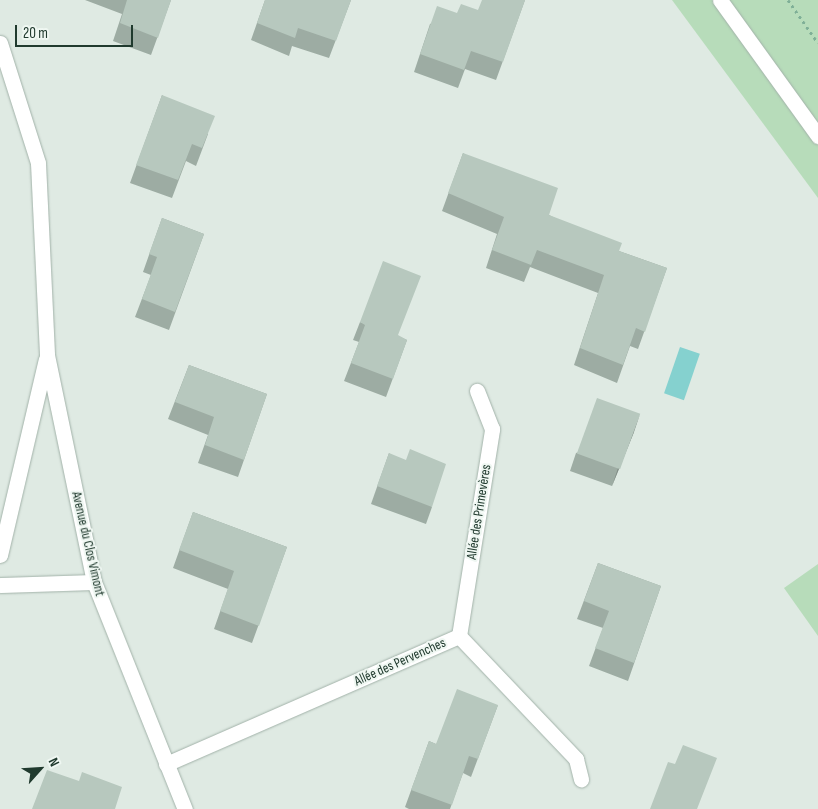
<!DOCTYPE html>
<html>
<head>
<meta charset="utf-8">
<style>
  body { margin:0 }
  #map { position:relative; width:818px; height:809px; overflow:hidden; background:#dfeae3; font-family:"Sofia Sans Condensed",sans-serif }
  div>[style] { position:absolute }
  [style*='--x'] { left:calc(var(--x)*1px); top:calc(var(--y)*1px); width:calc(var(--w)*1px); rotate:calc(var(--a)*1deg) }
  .green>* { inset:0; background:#b7dcba }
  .water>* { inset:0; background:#85d1cf; transform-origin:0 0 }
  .path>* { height:3px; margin-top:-1.5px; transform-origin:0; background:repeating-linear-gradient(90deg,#7faf97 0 2.5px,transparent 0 6.5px) }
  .roads { filter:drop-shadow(0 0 1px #a2b2a9) drop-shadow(0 0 1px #a2b2a9) }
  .minor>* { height:15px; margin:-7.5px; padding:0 7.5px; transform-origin:7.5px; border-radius:7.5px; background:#fff }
  .wall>* { inset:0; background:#9daca3 }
  .shaded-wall>* { inset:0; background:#808c85 }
  .building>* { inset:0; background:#b7c8be; transform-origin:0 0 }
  span { translate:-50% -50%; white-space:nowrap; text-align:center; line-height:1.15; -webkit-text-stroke:4px #eff7f2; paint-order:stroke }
  .street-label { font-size:14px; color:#203a2e }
  .north { position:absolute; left:15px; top:744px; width:50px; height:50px; -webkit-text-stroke:4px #eff7f2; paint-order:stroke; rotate:64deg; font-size:14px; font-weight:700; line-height:20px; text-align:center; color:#203a2e }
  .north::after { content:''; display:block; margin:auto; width:18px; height:22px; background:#203a2e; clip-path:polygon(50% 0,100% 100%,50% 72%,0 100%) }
  .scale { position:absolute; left:15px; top:25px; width:118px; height:22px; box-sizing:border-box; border:2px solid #203a2e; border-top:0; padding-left:6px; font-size:15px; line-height:18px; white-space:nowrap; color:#203a2e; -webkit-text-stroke:4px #eff7f2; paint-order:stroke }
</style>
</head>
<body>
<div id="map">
  <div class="green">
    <i style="clip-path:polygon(672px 0,818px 0,818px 198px)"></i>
    <i style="clip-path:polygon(818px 564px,818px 636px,784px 588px)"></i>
  </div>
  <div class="water">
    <i style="left:680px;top:347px;width:21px;height:49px;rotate:19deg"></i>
  </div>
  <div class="path">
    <i style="--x:788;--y:0;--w:52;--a:55.1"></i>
  </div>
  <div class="roads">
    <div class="minor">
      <i style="--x:720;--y:0;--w:168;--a:54.2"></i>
      <i style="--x:0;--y:43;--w:126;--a:72.4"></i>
      <i style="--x:38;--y:163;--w:192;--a:87.3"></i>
      <i style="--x:47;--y:355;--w:232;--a:78.3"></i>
      <i style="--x:94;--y:582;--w:245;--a:68.2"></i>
      <i style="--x:0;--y:555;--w:201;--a:-76.8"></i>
      <i style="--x:0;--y:585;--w:94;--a:-1.8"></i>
      <i style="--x:459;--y:636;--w:210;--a:-80.9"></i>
      <i style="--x:492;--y:429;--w:41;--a:-111.5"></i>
      <i style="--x:166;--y:764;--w:320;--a:-23.6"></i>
      <i style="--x:459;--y:636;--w:170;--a:46.4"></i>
      <i style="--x:576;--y:759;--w:21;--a:76"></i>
    </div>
  </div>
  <div class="wall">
    <i style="clip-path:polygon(85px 0,171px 0,151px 55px,113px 41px,122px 14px)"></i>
    <i style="clip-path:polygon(265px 0,351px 0,329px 58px,292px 46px,289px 56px,251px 40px)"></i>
    <i style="clip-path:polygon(525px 0,496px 80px,465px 69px,458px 88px,414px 72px,430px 24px,457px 13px,478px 10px)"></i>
    <i style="clip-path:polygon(162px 95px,208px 134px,196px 166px,186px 161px,172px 198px,130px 183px)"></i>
    <i style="clip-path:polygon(463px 153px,549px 215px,619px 251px,667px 268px,638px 349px,630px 346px,617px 383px,574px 365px,598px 293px,530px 267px,524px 282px,486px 268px,497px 234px,442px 211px)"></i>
    <i style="clip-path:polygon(162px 218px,204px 234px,169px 330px,135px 317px,151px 275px,143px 272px)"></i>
    <i style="clip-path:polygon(360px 322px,398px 336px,407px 340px,386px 397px,344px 381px,359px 342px,353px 340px)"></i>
    <i style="clip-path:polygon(189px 365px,267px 394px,238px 477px,198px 463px,208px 435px,168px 419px)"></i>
    <i style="clip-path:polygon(634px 432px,612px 486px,570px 471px,576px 453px)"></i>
    <i style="clip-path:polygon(389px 453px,432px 507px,426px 524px,371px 504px)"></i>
    <i style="clip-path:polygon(193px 512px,287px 547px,252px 643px,214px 629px,228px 589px,173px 568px)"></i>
    <i style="clip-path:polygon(598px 563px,661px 586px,628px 681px,589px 666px,603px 628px,577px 619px)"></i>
    <i style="clip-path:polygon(498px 705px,471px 777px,463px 773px,450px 809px,409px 809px,405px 807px,429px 741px,436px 744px)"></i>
  </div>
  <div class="shaded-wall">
    <i style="clip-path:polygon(640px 414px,634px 432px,612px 486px,618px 468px)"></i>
  </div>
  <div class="building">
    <i style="clip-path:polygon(127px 0,171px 0,158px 38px,120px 23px)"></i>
    <i style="clip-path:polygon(265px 0,351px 0,336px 41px,298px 28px,295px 38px,257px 23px)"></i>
    <i style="clip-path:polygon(482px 0,525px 0,503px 62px,471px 51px,464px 70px,420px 54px,437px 6px,457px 13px,461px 4px,478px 10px)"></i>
    <i style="clip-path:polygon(162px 95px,215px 116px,202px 148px,192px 144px,178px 180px,136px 165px)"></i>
    <i style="clip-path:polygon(463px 153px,558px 188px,549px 215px,622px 243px,619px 251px,667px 268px,645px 332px,636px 328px,623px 365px,580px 348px,604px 275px,537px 250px,531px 265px,492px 250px,504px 217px,448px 193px)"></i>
    <i style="clip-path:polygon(162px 218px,204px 234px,175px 312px,142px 299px,157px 257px,149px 254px)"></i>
    <i style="clip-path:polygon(383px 261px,421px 276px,398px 335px,407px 340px,393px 379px,351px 363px,365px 325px,360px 322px)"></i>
    <i style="clip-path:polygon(189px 365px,267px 394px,244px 460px,205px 445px,214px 417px,175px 402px)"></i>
    <i style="left:597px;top:398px;width:46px;height:59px;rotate:20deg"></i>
    <i style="clip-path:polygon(410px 449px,446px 464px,432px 507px,377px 486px,389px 453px,406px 460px)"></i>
    <i style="clip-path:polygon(193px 512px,287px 547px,259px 626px,220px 611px,234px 571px,179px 550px)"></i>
    <i style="clip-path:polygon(598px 563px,661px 586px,634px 663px,595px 648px,609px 611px,584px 601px)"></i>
    <i style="clip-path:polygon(457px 689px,498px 705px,478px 759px,469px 756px,452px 805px,411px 790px,429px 741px,436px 744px)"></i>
    <i style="clip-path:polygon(683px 745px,717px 758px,697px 809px,650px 809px,668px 762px,675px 764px)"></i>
    <i style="clip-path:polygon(47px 770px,79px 781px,82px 772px,122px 787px,115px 809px,32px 809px)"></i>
  </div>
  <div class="street-label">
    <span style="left:479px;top:512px;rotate:-81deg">Allée des Primevères</span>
    <span style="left:88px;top:544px;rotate:77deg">Avenue du Clos Vimont</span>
    <span style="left:400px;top:662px;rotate:-24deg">Allée des Pervenches</span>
  </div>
  <div class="north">N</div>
  <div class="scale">20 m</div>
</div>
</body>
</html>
